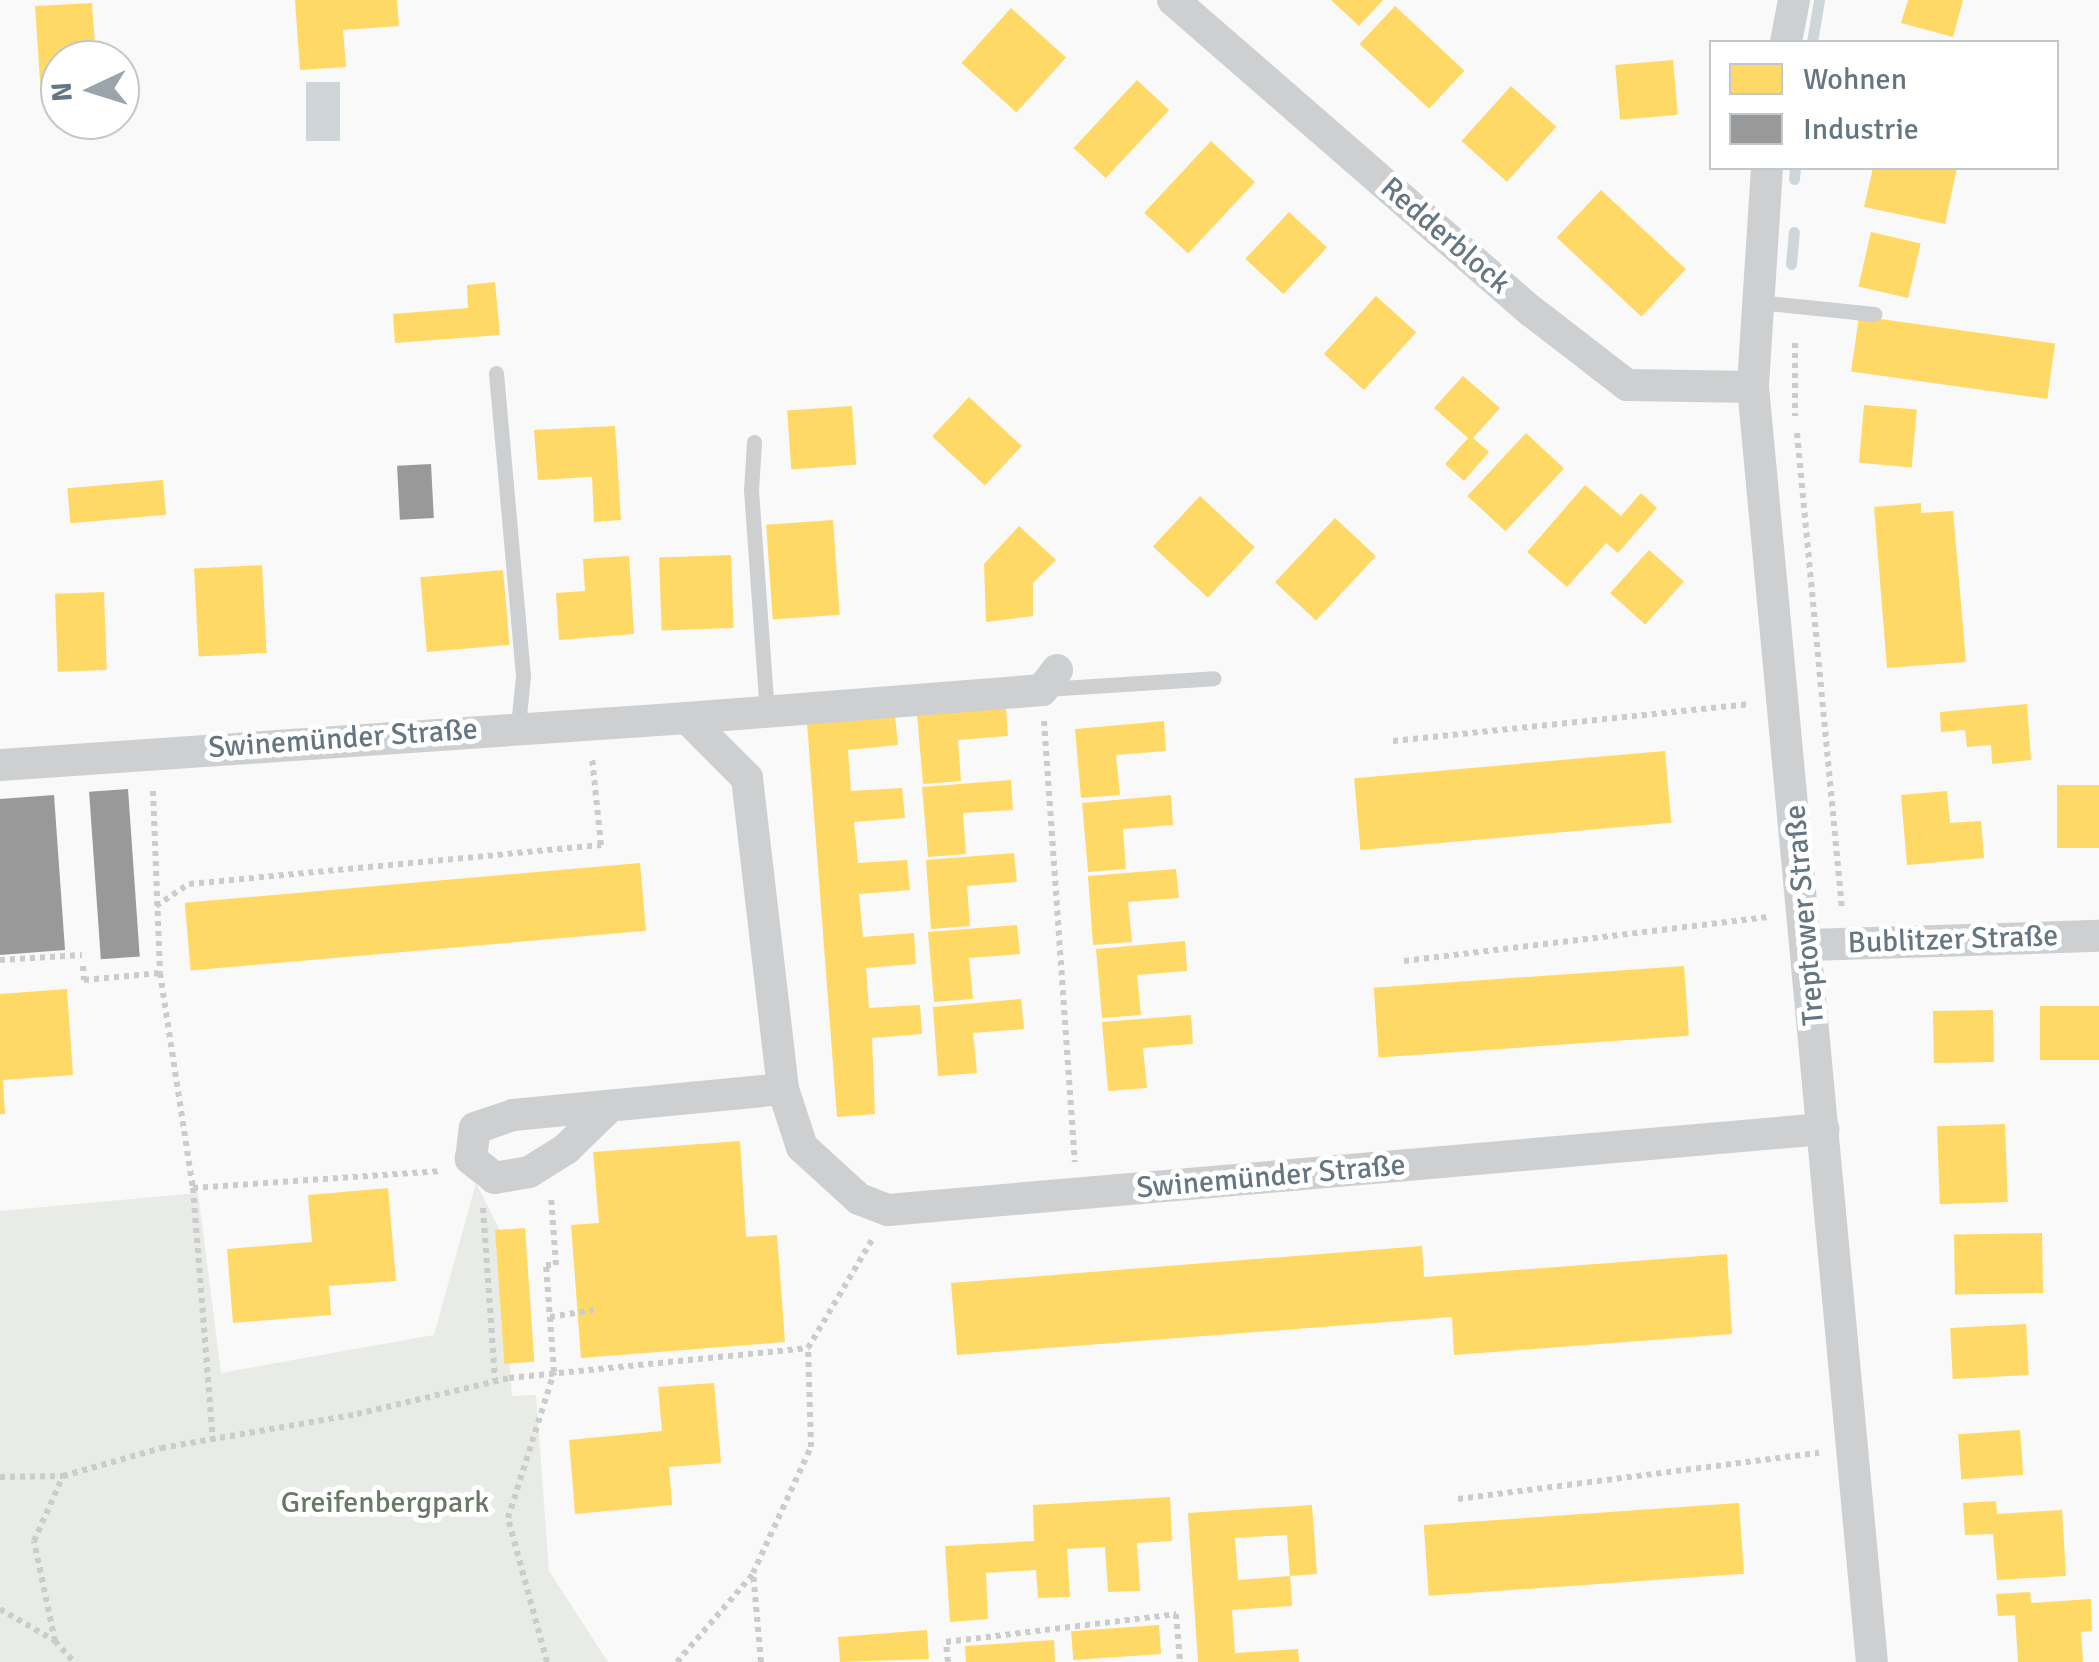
<!DOCTYPE html>
<html>
<head>
<meta charset="utf-8">
<style>
  body { margin:0 }
  #map { position:relative; width:2099px; height:1662px; overflow:hidden; background:#f9f9f9; font-family:Signika,sans-serif }
  div>[style] { position:absolute }
  [style*='--x'] { left:calc(var(--x)*1px); top:calc(var(--y)*1px); width:calc(var(--w)*1px); rotate:calc(var(--a)*1deg) }
  .green>* { inset:0; background:#e8ebe6 }
  .water>* { inset:0; background:#ced6d9; transform-origin:0 0 }
  .homes>* { inset:0; background:#ffd966; transform-origin:0 0 }
  .industry>* { inset:0; background:#999; transform-origin:0 0 }
  .stream>* { height:11px; margin:-5.5px; padding:0 5.5px; transform-origin:5.5px; border-radius:5.5px; background:#ced6d9 }
  .path>* { height:6px; margin-top:-3px; transform-origin:0; background:repeating-linear-gradient(90deg,#cbcccd 0 5px,transparent 0 10px) }
  .service>* { height:15px; margin:-7.5px; padding:0 7.5px; transform-origin:7.5px; border-radius:7.5px; background:#cecfd0 }
  .minor>* { height:32px; margin:-16px; padding:0 16px; transform-origin:16px; border-radius:16px; background:#cecfd0 }
  span { translate:-50% -50%; white-space:nowrap; text-align:center; line-height:1.15; -webkit-text-stroke:10px #fff; paint-order:stroke }
  .street-label { font-size:30px; color:#657683 }
  .park-label { font-size:30px; color:#687a64 }
  .legend { position:absolute; left:1709px; top:40px; width:350px; height:130px; box-sizing:border-box; background:#fff; border:2px solid #c1c8cd; margin:0; padding:12px 18px; list-style:none; font-size:30px; color:#657683 }
  .legend li { display:flex; align-items:center; gap:20px; height:50px }
  .legend b { width:50px; border:2px solid #c1c8cd }
  .north { position:absolute; left:40px; top:40px; width:100px; height:100px; box-sizing:border-box; background:#fff; border:2px solid #c1c8cd; border-radius:50%; rotate:266deg; font-size:28px; font-weight:700; line-height:40px; text-align:center; color:#657683 }
  .north::after { content:''; display:block; margin:auto; width:35px; height:45px; background:#99a4ac; clip-path:polygon(50% 0,100% 100%,50% 72%,0 100%) }
</style>
</head>
<body>
<div id="map">
  <div class="green">
    <i style="clip-path:polygon(476px 1183px,499px 1229px,512px 1396px,536px 1395px,549px 1571px,608px 1662px,0 1662px,0 1211px,198px 1193px,221px 1373px,434px 1335px)"></i>
  </div>
  <div class="water">
    <i style="left:306px;top:82px;width:34px;height:59px"></i>
  </div>
  <div class="homes">
    <i style="clip-path:polygon(295px 0,397px 0,399px 26px,343px 30px,346px 67px,300px 70px)"></i>
    <i style="clip-path:polygon(1331px 0,1383px 0,1359px 26px)"></i>
    <i style="clip-path:polygon(1908px 0,1963px 0,1953px 37px,1901px 23px)"></i>
    <i style="clip-path:polygon(92px 3px,96px 60px,60px 60px,60px 93px,41px 95px,35px 6px)"></i>
    <i style="left:1395px;top:6px;width:95px;height:52px;rotate:43deg"></i>
    <i style="left:1011px;top:8px;width:74px;height:74px;rotate:42deg"></i>
    <i style="left:1673px;top:60px;width:55px;height:58px;rotate:85deg"></i>
    <i style="left:1137px;top:80px;width:44px;height:93px;rotate:43deg"></i>
    <i style="left:1511px;top:86px;width:61px;height:74px;rotate:42deg"></i>
    <i style="left:1211px;top:141px;width:60px;height:98px;rotate:43deg"></i>
    <i style="clip-path:polygon(1873px 168px,1957px 168px,1945px 224px,1864px 207px)"></i>
    <i style="left:1601px;top:190px;width:116px;height:65px;rotate:43deg"></i>
    <i style="left:1289px;top:212px;width:52px;height:64px;rotate:43deg"></i>
    <i style="left:1871px;top:232px;width:51px;height:56px;rotate:13deg"></i>
    <i style="clip-path:polygon(495px 282px,500px 335px,395px 343px,393px 314px,468px 308px,467px 285px)"></i>
    <i style="left:1376px;top:296px;width:54px;height:78px;rotate:42deg"></i>
    <i style="left:1859px;top:316px;width:198px;height:56px;rotate:8deg"></i>
    <i style="clip-path:polygon(1463px 376px,1500px 408px,1473px 438px,1489px 452px,1464px 481px,1445px 464px,1468px 438px,1434px 408px)"></i>
    <i style="left:969px;top:397px;width:72px;height:54px;rotate:43deg"></i>
    <i style="left:1864px;top:405px;width:53px;height:58px;rotate:5deg"></i>
    <i style="left:852px;top:406px;width:59px;height:65px;rotate:86deg"></i>
    <i style="clip-path:polygon(615px 426px,621px 520px,594px 522px,592px 477px,538px 480px,534px 430px)"></i>
    <i style="left:1526px;top:433px;width:52px;height:86px;rotate:43deg"></i>
    <i style="left:163px;top:480px;width:35px;height:96px;rotate:85deg"></i>
    <i style="clip-path:polygon(1585px 485px,1621px 516px,1641px 493px,1657px 508px,1618px 553px,1606px 543px,1567px 587px,1527px 552px)"></i>
    <i style="left:1200px;top:496px;width:75px;height:69px;rotate:43deg"></i>
    <i style="clip-path:polygon(1921px 503px,1921px 513px,1953px 511px,1966px 662px,1887px 668px,1874px 507px)"></i>
    <i style="left:1335px;top:518px;width:56px;height:88px;rotate:43deg"></i>
    <i style="left:833px;top:520px;width:95px;height:67px;rotate:86deg"></i>
    <i style="clip-path:polygon(1019px 526px,1056px 560px,1033px 583px,1033px 616px,986px 622px,984px 564px)"></i>
    <i style="left:1649px;top:550px;width:47px;height:58px;rotate:42deg"></i>
    <i style="left:731px;top:555px;width:73px;height:72px;rotate:88deg"></i>
    <i style="clip-path:polygon(629px 556px,634px 634px,559px 640px,556px 593px,585px 591px,583px 559px)"></i>
    <i style="left:262px;top:565px;width:88px;height:68px;rotate:87deg"></i>
    <i style="left:503px;top:570px;width:75px;height:83px;rotate:85deg"></i>
    <i style="left:104px;top:592px;width:78px;height:49px;rotate:88deg"></i>
    <i style="clip-path:polygon(2027px 704px,2031px 760px,1992px 764px,1991px 745px,1967px 747px,1965px 730px,1941px 732px,1940px 712px)"></i>
    <i style="clip-path:polygon(1006px 707px,1008px 736px,958px 740px,961px 781px,923px 784px,917px 714px)"></i>
    <i style="clip-path:polygon(895px 716px,898px 745px,848px 750px,851px 791px,902px 788px,905px 818px,854px 822px,858px 863px,907px 860px,910px 890px,859px 894px,863px 937px,914px 933px,916px 964px,866px 968px,869px 1008px,920px 1005px,922px 1034px,872px 1038px,875px 1114px,837px 1117px,807px 723px)"></i>
    <i style="clip-path:polygon(1164px 721px,1166px 751px,1116px 755px,1120px 795px,1081px 798px,1075px 729px)"></i>
    <i style="left:1665px;top:751px;width:72px;height:312px;rotate:85deg"></i>
    <i style="clip-path:polygon(1011px 780px,1013px 810px,963px 813px,966px 854px,928px 857px,922px 787px)"></i>
    <i style="left:2099px;top:785px;width:63px;height:42px;rotate:90deg"></i>
    <i style="clip-path:polygon(1947px 791px,1950px 823px,1981px 821px,1984px 858px,1907px 865px,1901px 795px)"></i>
    <i style="clip-path:polygon(1171px 795px,1173px 825px,1123px 829px,1126px 869px,1088px 872px,1082px 803px)"></i>
    <i style="clip-path:polygon(1014px 853px,1017px 882px,967px 886px,970px 926px,931px 929px,926px 860px)"></i>
    <i style="left:640px;top:863px;width:68px;height:457px;rotate:85deg"></i>
    <i style="clip-path:polygon(1176px 869px,1179px 898px,1128px 902px,1132px 942px,1093px 945px,1088px 876px)"></i>
    <i style="clip-path:polygon(1017px 925px,1020px 954px,969px 958px,973px 999px,934px 1002px,928px 932px)"></i>
    <i style="clip-path:polygon(1185px 941px,1187px 971px,1137px 975px,1141px 1015px,1102px 1018px,1096px 949px)"></i>
    <i style="left:1684px;top:966px;width:70px;height:311px;rotate:86deg"></i>
    <i style="clip-path:polygon(67px 989px,73px 1075px,3px 1080px,5px 1114px,0 1114px,0 994px)"></i>
    <i style="clip-path:polygon(1021px 999px,1024px 1029px,973px 1033px,977px 1073px,938px 1076px,933px 1007px)"></i>
    <i style="left:2099px;top:1006px;width:54px;height:59px;rotate:90deg"></i>
    <i style="left:1993px;top:1010px;width:52px;height:60px;rotate:89deg"></i>
    <i style="clip-path:polygon(1191px 1015px,1193px 1044px,1143px 1048px,1147px 1088px,1108px 1091px,1102px 1022px)"></i>
    <i style="left:2005px;top:1124px;width:78px;height:68px;rotate:88deg"></i>
    <i style="clip-path:polygon(740px 1141px,746px 1237px,777px 1235px,785px 1342px,581px 1358px,571px 1225px,599px 1223px,593px 1152px)"></i>
    <i style="clip-path:polygon(388px 1188px,396px 1281px,329px 1286px,331px 1315px,233px 1323px,227px 1249px,312px 1242px,308px 1195px)"></i>
    <i style="left:525px;top:1228px;width:134px;height:30px;rotate:86deg"></i>
    <i style="left:2042px;top:1233px;width:60px;height:88px;rotate:89deg"></i>
    <i style="clip-path:polygon(1422px 1246px,1424px 1277px,1727px 1254px,1732px 1334px,1454px 1355px,1452px 1317px,957px 1355px,951px 1283px)"></i>
    <i style="left:2026px;top:1324px;width:51px;height:76px;rotate:87deg"></i>
    <i style="clip-path:polygon(714px 1383px,721px 1463px,669px 1467px,672px 1505px,575px 1514px,569px 1440px,662px 1431px,658px 1387px)"></i>
    <i style="left:2020px;top:1430px;width:45px;height:62px;rotate:86deg"></i>
    <i style="clip-path:polygon(1170px 1497px,1172px 1541px,1137px 1543px,1140px 1591px,1108px 1592px,1105px 1547px,1067px 1549px,1070px 1597px,1038px 1598px,1036px 1570px,986px 1573px,988px 1619px,950px 1622px,945px 1546px,1034px 1541px,1033px 1505px)"></i>
    <i style="clip-path:polygon(1996px 1501px,1997px 1514px,2062px 1510px,2066px 1576px,1997px 1580px,1993px 1534px,1965px 1535px,1963px 1503px)"></i>
    <i style="left:1739px;top:1503px;width:71px;height:316px;rotate:86deg"></i>
    <i style="clip-path:polygon(evenodd,1312px 1505px,1317px 1574px,1290px 1576px,1292px 1606px,1232px 1610px,1235px 1653px,1298px 1649px,1299px 1662px,1198px 1662px,1188px 1513px,1312px 1505px,1287px 1535px,1290px 1576px,1238px 1580px,1235px 1538px,1287px 1535px)"></i>
    <i style="clip-path:polygon(2030px 1592px,2031px 1603px,2091px 1599px,2092px 1631px,2081px 1632px,2083px 1662px,2018px 1662px,2015px 1615px,1998px 1616px,1996px 1594px)"></i>
    <i style="left:1159px;top:1625px;width:29px;height:88px;rotate:86deg"></i>
    <i style="clip-path:polygon(927px 1630px,929px 1659px,840px 1662px,838px 1637px)"></i>
    <i style="clip-path:polygon(1054px 1640px,1055px 1662px,966px 1662px,965px 1646px)"></i>
  </div>
  <div class="industry">
    <i style="left:431px;top:464px;width:54px;height:34px;rotate:87deg"></i>
    <i style="left:128px;top:789px;width:168px;height:39px;rotate:86deg"></i>
    <i style="clip-path:polygon(54px 795px,65px 950px,0 955px,0 799px)"></i>
  </div>
  <div class="stream">
    <i style="--x:1812;--y:42;--w:43;--a:-80.5"></i>
    <i style="--x:1794;--y:179;--w:11;--a:-85"></i>
    <i style="--x:1791;--y:264;--w:32;--a:-85"></i>
  </div>
  <div class="path">
    <i style="--x:1795;--y:343;--w:73;--a:90"></i>
    <i style="--x:1797;--y:433;--w:478;--a:84.6"></i>
    <i style="--x:1044;--y:721;--w:442;--a:86"></i>
    <i style="--x:1393;--y:741;--w:359;--a:-5.9"></i>
    <i style="--x:153;--y:791;--w:182;--a:87.8"></i>
    <i style="--x:160;--y:973;--w:218;--a:81.3"></i>
    <i style="--x:193;--y:1188;--w:254;--a:85.5"></i>
    <i style="--x:156;--y:906;--w:40;--a:-34"></i>
    <i style="--x:189;--y:884;--w:414;--a:-5.4"></i>
    <i style="--x:601;--y:845;--w:87;--a:-95.9"></i>
    <i style="--x:0;--y:960;--w:82;--a:-3.5"></i>
    <i style="--x:1404;--y:961;--w:369;--a:-6.9"></i>
    <i style="--x:83;--y:966;--w:14;--a:86"></i>
    <i style="--x:84;--y:980;--w:76;--a:-5.3"></i>
    <i style="--x:193;--y:1188;--w:249;--a:-3.9"></i>
    <i style="--x:483;--y:1208;--w:173;--a:86"></i>
    <i style="--x:550;--y:1317;--w:44;--a:-9.2"></i>
    <i style="--x:0;--y:1477;--w:63;--a:-0.9"></i>
    <i style="--x:63;--y:1476;--w:102;--a:-15.9"></i>
    <i style="--x:161;--y:1448;--w:199;--a:-9.8"></i>
    <i style="--x:357;--y:1414;--w:156;--a:-13.3"></i>
    <i style="--x:509;--y:1378;--w:301;--a:-5.7"></i>
    <i style="--x:808;--y:1348;--w:128;--a:-59.4"></i>
    <i style="--x:1458;--y:1499;--w:364;--a:-7.3"></i>
    <i style="--x:0;--y:1609;--w:64;--a:30.2"></i>
    <i style="--x:55;--y:1641;--w:28;--a:48"></i>
    <i style="--x:55;--y:1641;--w:102;--a:-101.9"></i>
    <i style="--x:34;--y:1541;--w:71;--a:-66"></i>
    <i style="--x:547;--y:1662;--w:149;--a:-105.2"></i>
    <i style="--x:508;--y:1518;--w:153;--a:-72.5"></i>
    <i style="--x:554;--y:1372;--w:107;--a:-94.3"></i>
    <i style="--x:546;--y:1265;--w:10;--a:0"></i>
    <i style="--x:556;--y:1265;--w:68;--a:-94.2"></i>
    <i style="--x:677;--y:1662;--w:116;--a:-49.2"></i>
    <i style="--x:761;--y:1662;--w:89;--a:-95.1"></i>
    <i style="--x:753;--y:1573;--w:139;--a:-65.3"></i>
    <i style="--x:811;--y:1447;--w:99;--a:-91.7"></i>
    <i style="--x:948;--y:1662;--w:20;--a:-96"></i>
    <i style="--x:946;--y:1642;--w:232;--a:-6.9"></i>
    <i style="--x:1176;--y:1614;--w:48;--a:85.2"></i>
  </div>
  <div class="service">
    <i style="--x:1758;--y:302;--w:117;--a:5.9"></i>
    <i style="--x:496;--y:373;--w:304;--a:84.9"></i>
    <i style="--x:523;--y:676;--w:50;--a:95.7"></i>
    <i style="--x:754;--y:442;--w:48;--a:93.6"></i>
    <i style="--x:751;--y:490;--w:223;--a:85.9"></i>
    <i style="--x:1046;--y:689;--w:168;--a:-3.7"></i>
  </div>
  <div class="minor">
    <i style="--x:1173;--y:0;--w:474;--a:41"></i>
    <i style="--x:1531;--y:311;--w:121;--a:37.6"></i>
    <i style="--x:1627;--y:385;--w:126;--a:0.9"></i>
    <i style="--x:1786;--y:42;--w:43;--a:-79.2"></i>
    <i style="--x:1767;--y:168;--w:219;--a:93.7"></i>
    <i style="--x:1753;--y:387;--w:1281;--a:84.67"></i>
    <i style="--x:687;--y:718;--w:356;--a:-4.5"></i>
    <i style="--x:1042;--y:690;--w:25;--a:-53"></i>
    <i style="--x:0;--y:765;--w:689;--a:-3.91"></i>
    <i style="--x:687;--y:718;--w:85;--a:45"></i>
    <i style="--x:747;--y:778;--w:313;--a:83.4"></i>
    <i style="--x:783;--y:1089;--w:61;--a:71.9"></i>
    <i style="--x:802;--y:1147;--w:77;--a:42.4"></i>
    <i style="--x:859;--y:1199;--w:31;--a:21"></i>
    <i style="--x:888;--y:1210;--w:939;--a:-4.95"></i>
    <i style="--x:1808;--y:945;--w:291;--a:-1.8"></i>
    <i style="--x:609;--y:1107;--w:60;--a:135.7"></i>
    <i style="--x:566;--y:1149;--w:44;--a:148.1"></i>
    <i style="--x:529;--y:1172;--w:35;--a:170"></i>
    <i style="--x:495;--y:1178;--w:31;--a:-142"></i>
    <i style="--x:471;--y:1159;--w:31;--a:-83"></i>
    <i style="--x:475;--y:1128;--w:40;--a:-18.9"></i>
    <i style="--x:513;--y:1115;--w:271;--a:-5.5"></i>
  </div>
  <div class="street-label">
    <span style="left:1445px;top:236px;rotate:41deg">Redderblock</span>
    <span style="left:343px;top:739px;rotate:-4deg">Swinemünder Straße</span>
    <span style="left:1805px;top:915px;rotate:-95deg">Treptower Straße</span>
    <span style="left:1953px;top:940px;rotate:-2deg">Bublitzer Straße</span>
    <span style="left:1271px;top:1177px;rotate:-5deg">Swinemünder Straße</span>
  </div>
  <div class="park-label">
    <span style="left:385px;top:1503px">Greifenbergpark</span>
  </div>
  <ul class="legend">
  <li><b style="height:28px;background:#ffd966"></b>Wohnen</li>
  <li><b style="height:28px;background:#999"></b>Industrie</li>
  </ul>
  <div class="north">N</div>
</div>
</body>
</html>
